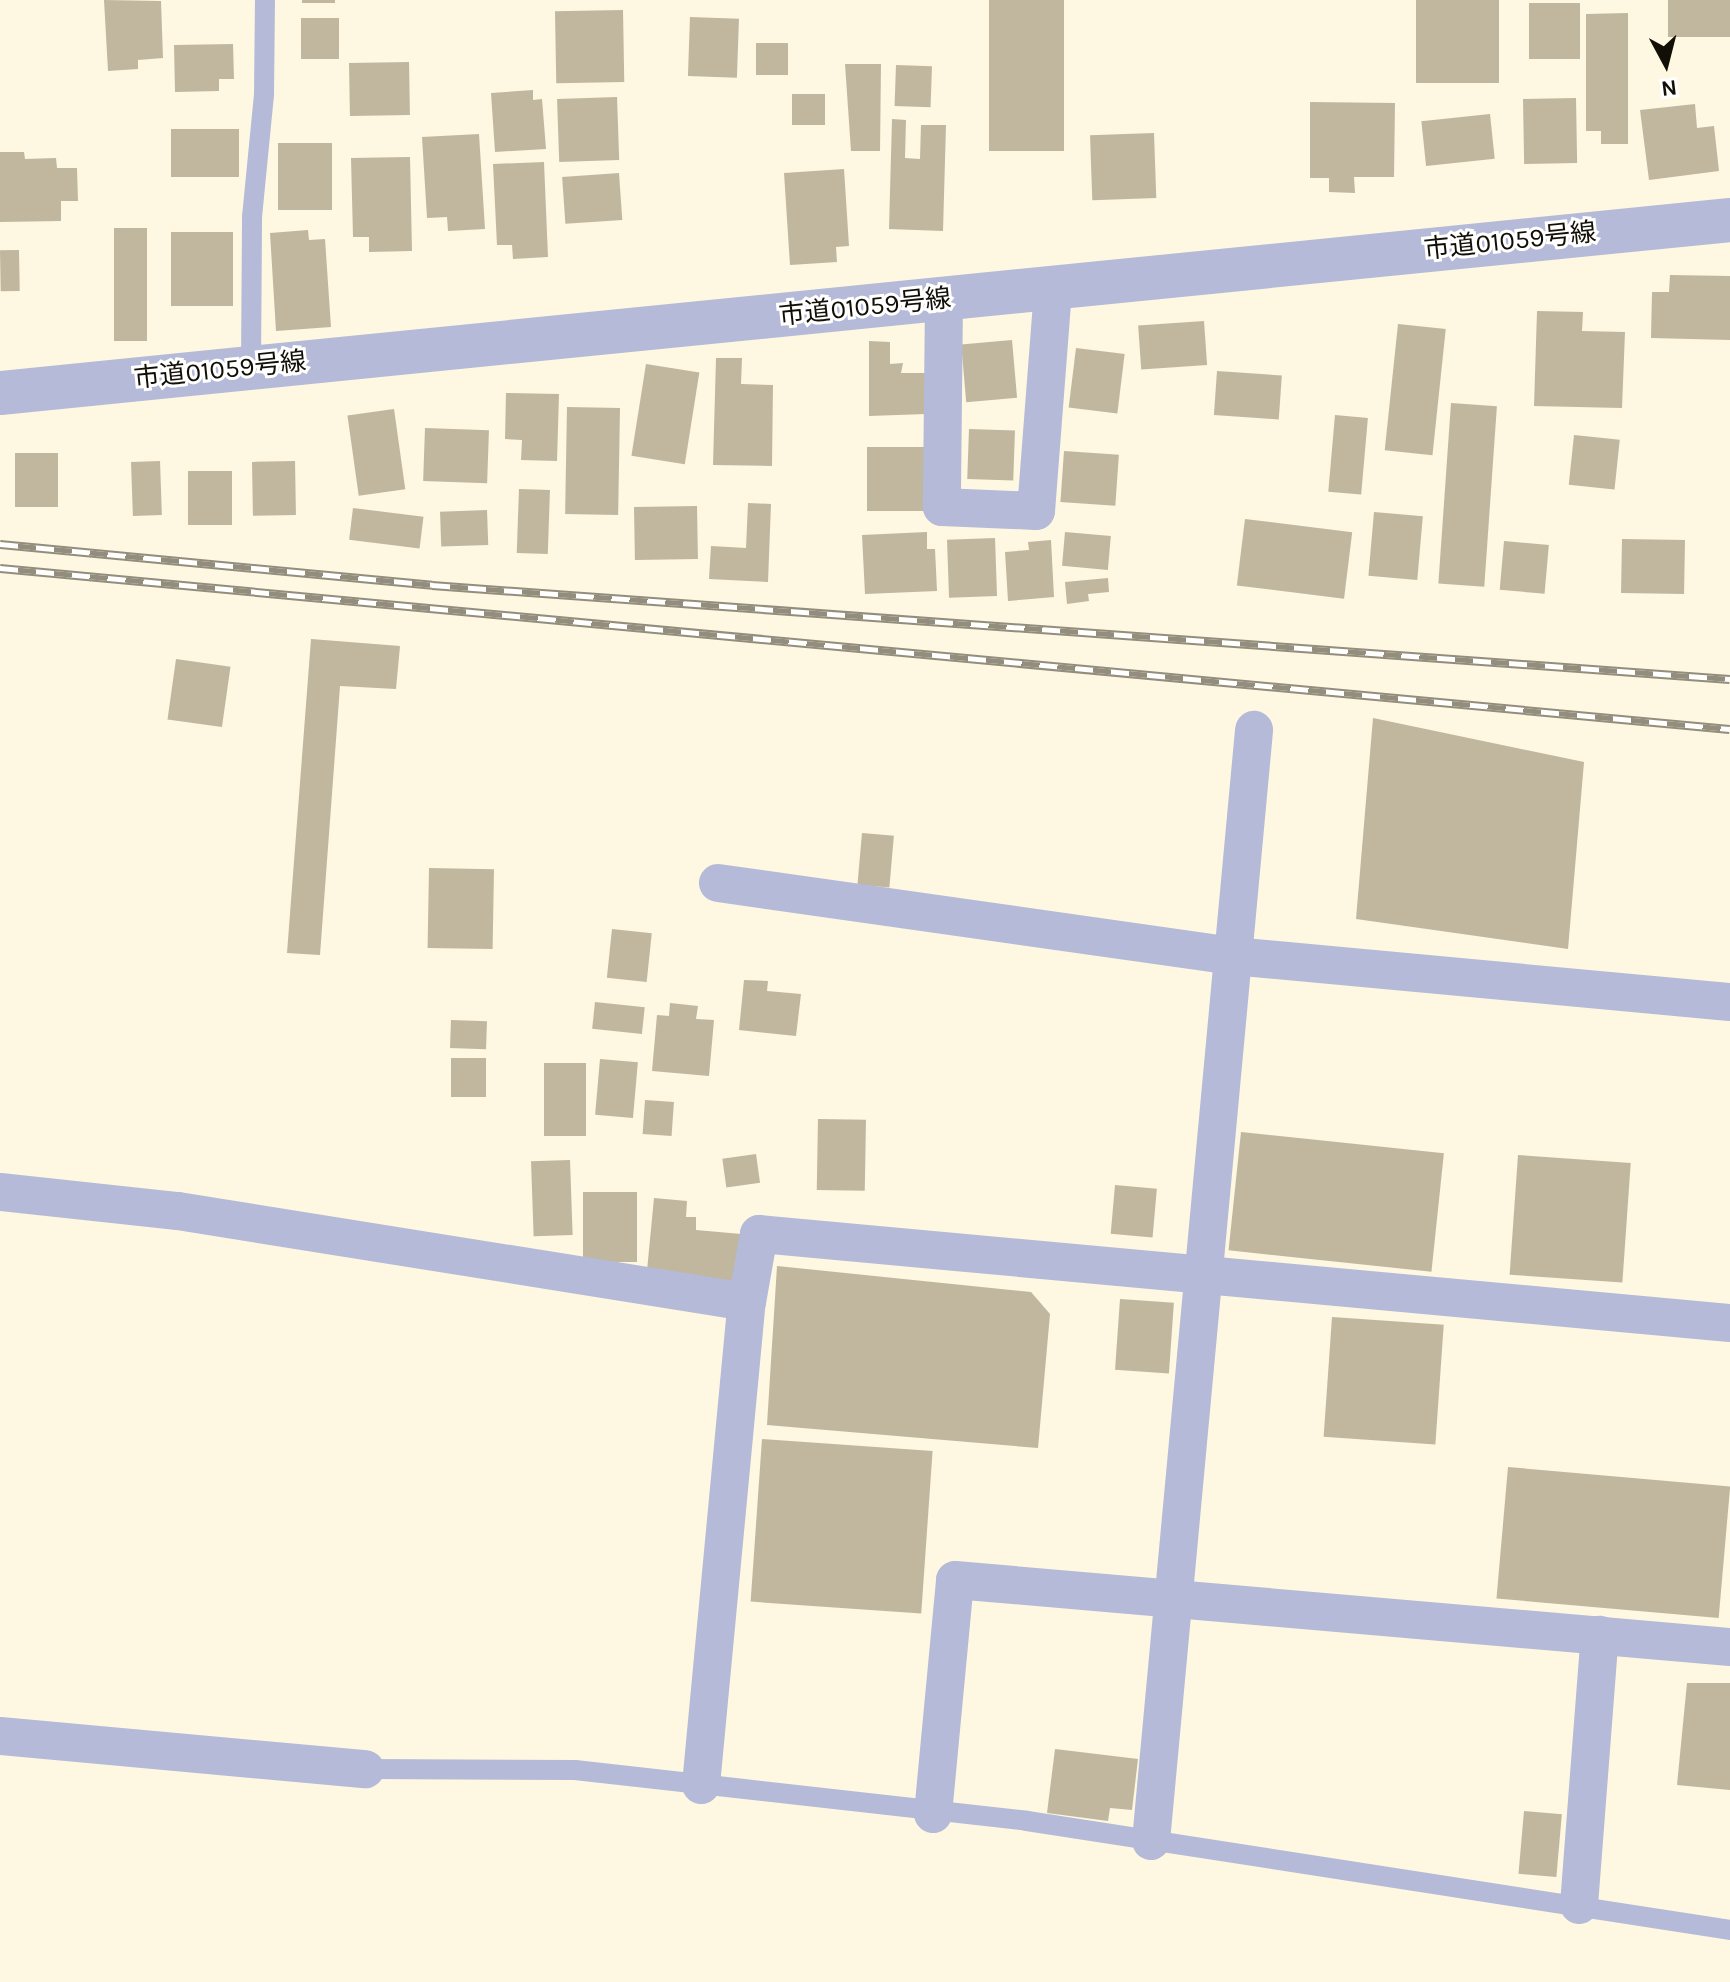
<!DOCTYPE html>
<html>
<head>
<meta charset="utf-8">
<style>
  body { margin:0 }
  #map { position:relative; width:1730px; height:1982px; overflow:hidden; background:#fef7e1; font-family:Karla,"Noto Sans JP",sans-serif }
  div>[style] { position:absolute }
  [style*='--x'] { left:calc(var(--x)*1px); top:calc(var(--y)*1px); width:calc(var(--w)*1px); rotate:calc(var(--a)*1deg) }
  .building>* { inset:0; background:#c0b79e; transform-origin:0 0 }
  .service>* { height:20px; margin:-10px; padding:0 10px; transform-origin:10px; border-radius:10px; background:#b4bad7 }
  .minor>* { height:38px; margin:-19px; padding:0 19px; transform-origin:19px; border-radius:19px; background:#b4bad7 }
  .tertiary>* { height:44px; margin:-22px; padding:0 22px; transform-origin:22px; border-radius:22px; background:#b4bad7 }
  .rail>* { height:9px; margin-top:-4.5px; transform-origin:0; background:repeating-linear-gradient(90deg,#fff 0 18px,#928d7d 0 36px); box-sizing:border-box; border-block:2px solid #928d7d }
  span { translate:-50% -50%; white-space:nowrap; text-align:center; line-height:1.15; -webkit-text-stroke:6px #fff; paint-order:stroke }
  .street-label { font-size:26px; color:#120f06 }
  .north { position:absolute; left:1626px; top:24px; width:80px; height:80px; -webkit-text-stroke:6px #fff; paint-order:stroke; rotate:173deg; font-size:22px; font-weight:700; line-height:32px; text-align:center; color:#120f06 }
  .north::after { content:''; display:block; margin:auto; width:28px; height:36px; background:#120f06; clip-path:polygon(50% 0,100% 100%,50% 72%,0 100%) }
</style>
</head>
<body>
<div id="map">
  <div class="building">
    <i style="clip-path:polygon(104px 0,161px 1px,163px 58px,138px 60px,138px 69px,108px 71px)"></i>
    <i style="left:302px;top:0;width:33px;height:3px"></i>
    <i style="left:989px;top:0;width:75px;height:151px"></i>
    <i style="left:1416px;top:0;width:83px;height:83px"></i>
    <i style="left:1668px;top:0;width:62px;height:37px"></i>
    <i style="left:1529px;top:3px;width:51px;height:56px"></i>
    <i style="left:623px;top:10px;width:72px;height:68px;rotate:89deg"></i>
    <i style="clip-path:polygon(1628px 13px,1628px 144px,1601px 144px,1601px 131px,1586px 131px,1586px 14px)"></i>
    <i style="left:690px;top:17px;width:49px;height:59px;rotate:2deg"></i>
    <i style="left:301px;top:18px;width:38px;height:41px"></i>
    <i style="left:788px;top:43px;width:32px;height:32px;rotate:90deg"></i>
    <i style="clip-path:polygon(233px 44px,234px 79px,219px 79px,219px 91px,175px 92px,174px 45px)"></i>
    <i style="left:409px;top:62px;width:53px;height:60px;rotate:89deg"></i>
    <i style="clip-path:polygon(845px 64px,881px 64px,880px 151px,851px 151px)"></i>
    <i style="left:896px;top:65px;width:36px;height:41px;rotate:2deg"></i>
    <i style="clip-path:polygon(533px 90px,533px 100px,542px 99px,546px 149px,495px 152px,491px 93px)"></i>
    <i style="left:825px;top:94px;width:31px;height:33px;rotate:90deg"></i>
    <i style="left:617px;top:97px;width:63px;height:60px;rotate:88deg"></i>
    <i style="left:1576px;top:98px;width:65px;height:53px;rotate:89deg"></i>
    <i style="clip-path:polygon(1310px 102px,1395px 103px,1394px 177px,1354px 177px,1355px 193px,1329px 192px,1329px 178px,1310px 178px)"></i>
    <i style="clip-path:polygon(1695px 104px,1697px 128px,1714px 126px,1719px 171px,1649px 180px,1640px 110px)"></i>
    <i style="left:1490px;top:114px;width:45px;height:69px;rotate:84deg"></i>
    <i style="clip-path:polygon(892px 119px,906px 120px,905px 158px,920px 159px,921px 125px,946px 125px,943px 231px,889px 229px)"></i>
    <i style="left:171px;top:129px;width:68px;height:48px"></i>
    <i style="left:1154px;top:133px;width:65px;height:64px;rotate:88deg"></i>
    <i style="clip-path:polygon(479px 134px,485px 229px,448px 231px,447px 217px,427px 218px,422px 137px)"></i>
    <i style="left:278px;top:143px;width:54px;height:67px"></i>
    <i style="clip-path:polygon(0 152px,24px 152px,25px 159px,56px 158px,57px 168px,77px 168px,78px 201px,61px 201px,61px 221px,0 222px)"></i>
    <i style="clip-path:polygon(410px 157px,412px 251px,369px 252px,369px 237px,353px 237px,351px 158px)"></i>
    <i style="clip-path:polygon(544px 162px,548px 257px,513px 259px,512px 245px,497px 245px,493px 164px)"></i>
    <i style="clip-path:polygon(844px 169px,849px 246px,836px 247px,837px 262px,790px 265px,784px 173px)"></i>
    <i style="left:619px;top:173px;width:47px;height:57px;rotate:86deg"></i>
    <i style="left:114px;top:228px;width:33px;height:113px"></i>
    <i style="clip-path:polygon(308px 230px,309px 240px,325px 239px,331px 327px,276px 331px,270px 233px)"></i>
    <i style="left:171px;top:232px;width:62px;height:74px"></i>
    <i style="left:19px;top:250px;width:41px;height:19px;rotate:89deg"></i>
    <i style="clip-path:polygon(1670px 275px,1730px 276px,1730px 340px,1651px 338px,1652px 292px,1669px 292px)"></i>
    <i style="clip-path:polygon(1537px 311px,1583px 312px,1582px 331px,1625px 332px,1622px 408px,1534px 406px)"></i>
    <i style="left:1204px;top:321px;width:44px;height:66px;rotate:86deg"></i>
    <i style="left:1398px;top:324px;width:48px;height:127px;rotate:6deg"></i>
    <i style="left:1012px;top:340px;width:58px;height:51px;rotate:85deg"></i>
    <i style="clip-path:polygon(869px 341px,890px 342px,890px 364px,903px 363px,901px 373px,928px 373px,926px 414px,869px 416px)"></i>
    <i style="left:1076px;top:348px;width:49px;height:60px;rotate:7deg"></i>
    <i style="clip-path:polygon(716px 358px,742px 358px,741px 384px,773px 385px,772px 466px,713px 465px)"></i>
    <i style="left:646px;top:364px;width:54px;height:93px;rotate:9deg"></i>
    <i style="left:1217px;top:371px;width:65px;height:44px;rotate:4deg"></i>
    <i style="clip-path:polygon(506px 393px,559px 394px,557px 461px,521px 460px,522px 440px,505px 439px)"></i>
    <i style="left:1451px;top:403px;width:46px;height:181px;rotate:4deg"></i>
    <i style="left:567px;top:407px;width:53px;height:107px;rotate:1deg"></i>
    <i style="left:394px;top:409px;width:81px;height:47px;rotate:82deg"></i>
    <i style="left:1335px;top:415px;width:33px;height:77px;rotate:5deg"></i>
    <i style="left:425px;top:428px;width:64px;height:53px;rotate:2deg"></i>
    <i style="left:969px;top:429px;width:46px;height:50px;rotate:2deg"></i>
    <i style="left:1574px;top:435px;width:46px;height:50px;rotate:6deg"></i>
    <i style="left:867px;top:447px;width:57px;height:64px"></i>
    <i style="left:1064px;top:451px;width:55px;height:51px;rotate:4deg"></i>
    <i style="left:15px;top:453px;width:43px;height:54px"></i>
    <i style="left:160px;top:461px;width:54px;height:29px;rotate:88deg"></i>
    <i style="left:295px;top:461px;width:54px;height:43px;rotate:89deg"></i>
    <i style="left:188px;top:471px;width:44px;height:54px"></i>
    <i style="left:519px;top:489px;width:31px;height:64px;rotate:2deg"></i>
    <i style="clip-path:polygon(748px 503px,771px 504px,768px 582px,709px 579px,711px 546px,746px 548px)"></i>
    <i style="left:697px;top:506px;width:53px;height:63px;rotate:89deg"></i>
    <i style="left:353px;top:508px;width:71px;height:32px;rotate:7deg"></i>
    <i style="left:487px;top:510px;width:35px;height:47px;rotate:88deg"></i>
    <i style="left:1374px;top:512px;width:49px;height:64px;rotate:5deg"></i>
    <i style="left:1245px;top:519px;width:108px;height:67px;rotate:7deg"></i>
    <i style="clip-path:polygon(927px 532px,927px 549px,935px 549px,937px 591px,865px 594px,862px 535px)"></i>
    <i style="left:1065px;top:532px;width:46px;height:34px;rotate:5deg"></i>
    <i style="left:995px;top:538px;width:58px;height:48px;rotate:88deg"></i>
    <i style="left:1622px;top:539px;width:63px;height:54px;rotate:1deg"></i>
    <i style="clip-path:polygon(1051px 540px,1054px 597px,1008px 601px,1005px 552px,1029px 550px,1028px 542px)"></i>
    <i style="left:1504px;top:541px;width:45px;height:49px;rotate:5deg"></i>
    <i style="clip-path:polygon(1108px 578px,1109px 592px,1088px 594px,1089px 601px,1067px 604px,1065px 582px)"></i>
    <i style="clip-path:polygon(311px 639px,400px 646px,396px 689px,340px 686px,320px 955px,287px 953px)"></i>
    <i style="left:176px;top:659px;width:55px;height:61px;rotate:8deg"></i>
    <i style="clip-path:polygon(1373px 718px,1584px 762px,1568px 949px,1356px 919px)"></i>
    <i style="left:862px;top:833px;width:32px;height:52px;rotate:5deg"></i>
    <i style="left:429px;top:868px;width:65px;height:80px;rotate:1deg"></i>
    <i style="left:612px;top:929px;width:40px;height:49px;rotate:6deg"></i>
    <i style="clip-path:polygon(744px 980px,768px 981px,767px 991px,801px 994px,796px 1036px,739px 1030px)"></i>
    <i style="left:595px;top:1002px;width:50px;height:27px;rotate:6deg"></i>
    <i style="clip-path:polygon(670px 1003px,698px 1006px,696px 1019px,714px 1020px,709px 1076px,652px 1071px,657px 1015px,669px 1016px)"></i>
    <i style="left:451px;top:1020px;width:36px;height:28px;rotate:2deg"></i>
    <i style="left:451px;top:1058px;width:35px;height:39px"></i>
    <i style="left:600px;top:1059px;width:38px;height:56px;rotate:5deg"></i>
    <i style="left:544px;top:1063px;width:42px;height:73px"></i>
    <i style="left:645px;top:1100px;width:29px;height:34px;rotate:4deg"></i>
    <i style="left:818px;top:1119px;width:48px;height:71px;rotate:1deg"></i>
    <i style="left:1241px;top:1132px;width:204px;height:119px;rotate:6deg"></i>
    <i style="left:756px;top:1154px;width:29px;height:34px;rotate:82deg"></i>
    <i style="left:1518px;top:1155px;width:113px;height:120px;rotate:4deg"></i>
    <i style="left:570px;top:1160px;width:75px;height:39px;rotate:88deg"></i>
    <i style="left:1115px;top:1185px;width:42px;height:49px;rotate:5deg"></i>
    <i style="left:583px;top:1192px;width:54px;height:70px"></i>
    <i style="clip-path:polygon(654px 1198px,687px 1201px,686px 1217px,696px 1217px,696px 1230px,741px 1234px,736px 1290px,646px 1281px)"></i>
    <i style="clip-path:polygon(777px 1266px,1031px 1292px,1050px 1314px,1038px 1448px,767px 1425px)"></i>
    <i style="left:1120px;top:1299px;width:54px;height:71px;rotate:4deg"></i>
    <i style="left:1332px;top:1317px;width:112px;height:120px;rotate:4deg"></i>
    <i style="left:762px;top:1439px;width:171px;height:163px;rotate:4deg"></i>
    <i style="left:1508px;top:1467px;width:223px;height:132px;rotate:5deg"></i>
    <i style="clip-path:polygon(1687px 1683px,1730px 1683px,1730px 1790px,1677px 1785px)"></i>
    <i style="clip-path:polygon(1055px 1749px,1138px 1759px,1132px 1810px,1110px 1808px,1108px 1821px,1047px 1813px)"></i>
    <i style="left:1524px;top:1811px;width:38px;height:63px;rotate:5deg"></i>
  </div>
  <div class="service">
    <i style="--x:251;--y:367;--w:150;--a:-89.6"></i>
    <i style="--x:252;--y:217;--w:124;--a:-84.4"></i>
    <i style="--x:264;--y:94;--w:94;--a:-89.4"></i>
    <i style="--x:366;--y:1769;--w:209;--a:0.3"></i>
    <i style="--x:575;--y:1770;--w:455;--a:6.4"></i>
    <i style="--x:1027;--y:1821;--w:711;--a:8.81"></i>
  </div>
  <div class="minor">
    <i style="--x:944;--y:300;--w:207;--a:90.6"></i>
    <i style="--x:942;--y:507;--w:94;--a:2.4"></i>
    <i style="--x:1036;--y:511;--w:224;--a:-85.6"></i>
    <i style="--x:718;--y:883;--w:520;--a:8.07"></i>
    <i style="--x:1233;--y:956;--w:499;--a:5.3"></i>
    <i style="--x:0;--y:1192;--w:179;--a:6.1"></i>
    <i style="--x:178;--y:1211;--w:576;--a:9.09"></i>
    <i style="--x:747;--y:1302;--w:69;--a:-80"></i>
    <i style="--x:759;--y:1234;--w:975;--a:5.24"></i>
    <i style="--x:0;--y:1736;--w:367;--a:5.2"></i>
    <i style="--x:701;--y:1785;--w:485;--a:-84.6"></i>
    <i style="--x:933;--y:1814;--w:235;--a:-84.6"></i>
    <i style="--x:955;--y:1580;--w:778;--a:4.94"></i>
    <i style="--x:1151;--y:1841;--w:1116;--a:-84.7"></i>
    <i style="--x:1579;--y:1905;--w:271;--a:-85.6"></i>
  </div>
  <div class="tertiary">
    <i style="--x:0;--y:393;--w:1739;--a:-5.71"></i>
  </div>
  <div class="rail">
    <i style="--x:0;--y:544;--w:434;--a:5.4"></i>
    <i style="--x:432;--y:585;--w:1301;--a:4.14"></i>
    <i style="--x:0;--y:568;--w:1737;--a:5.32"></i>
  </div>
  <div class="street-label">
    <span style="left:1510px;top:241px;rotate:-6deg">市道01059号線</span>
    <span style="left:865px;top:307px;rotate:-6deg">市道01059号線</span>
    <span style="left:220px;top:370px;rotate:-6deg">市道01059号線</span>
  </div>
  <div class="north">N</div>
</div>
</body>
</html>
